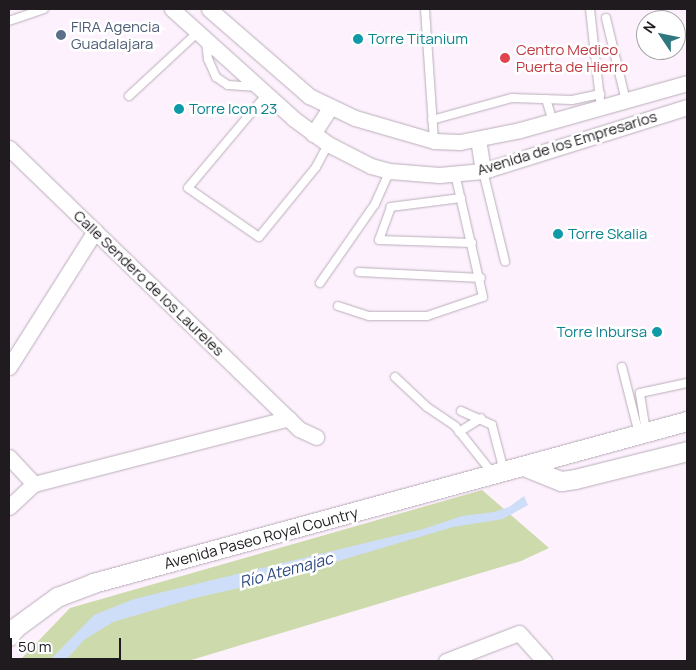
<!DOCTYPE html>
<html>
<head>
<meta charset="utf-8">
<style>
  body { margin:0 }
  #map { position:relative; width:696px; height:670px; overflow:hidden; background:#fdf1fd; font-family:Manrope,sans-serif }
  div>[style] { position:absolute }
  [style*='--x'] { left:calc(var(--x)*1px); top:calc(var(--y)*1px); width:calc(var(--w)*1px); rotate:calc(var(--a)*1deg) }
  .green>* { inset:0; background:#cddaab }
  .water>* { inset:0; background:#ceddf8 }
  .roads { filter:drop-shadow(0 0 1px #b9adb9) drop-shadow(0 0 1px #b9adb9) }
  .service>* { height:8px; margin:-4px; padding:0 4px; transform-origin:4px; border-radius:4px; background:#fff }
  .minor>* { height:15px; margin:-7.5px; padding:0 7.5px; transform-origin:7.5px; border-radius:7.5px; background:#fff }
  .tertiary>* { height:19px; margin:-9.5px; padding:0 9.5px; transform-origin:9.5px; border-radius:9.5px; background:#fff }
  .dots>* { width:14px; height:14px; translate:-50% -50%; box-sizing:border-box; border:2px solid #fff; border-radius:50% }
  span { translate:-50% -50%; white-space:nowrap; text-align:center; line-height:1.15; -webkit-text-stroke:5px #fff; paint-order:stroke }
  .service-label { font-size:15px; color:#4e5e75 }
  .left { translate:0 -50%; text-align:left }
  .culture-label { font-size:15px; color:#0d838f }
  .right { translate:-100% -50%; text-align:right }
  .health-label { font-size:15px; color:#be3a42 }
  .street-label { font-size:15px; color:#1f1b1f }
  .water-label { font-size:16px; color:#304b82; font-style:italic }
  .frame { position:absolute; inset:0; border:10px solid #1f1b1f; pointer-events:none }
  .north { position:absolute; left:636px; top:10px; width:50px; height:50px; box-sizing:border-box; background:#fff; border:1px solid #a5a4a5; border-radius:50%; rotate:304deg; font-size:14px; font-weight:700; line-height:20px; text-align:center; color:#1f1b1f }
  .north::after { content:''; display:block; margin:auto; width:18px; height:22px; background:#2f787f; clip-path:polygon(50% 0,100% 100%,50% 72%,0 100%) }
  .scale { position:absolute; left:10px; top:638px; width:111px; height:22px; box-sizing:border-box; border:2px solid #1f1b1f; border-top:0; padding-left:6px; font-size:15px; line-height:18px; white-space:nowrap; color:#1f1b1f; -webkit-text-stroke:4px #fff; paint-order:stroke }
</style>
</head>
<body>
<div id="map">
  <div class="green">
    <i style="clip-path:polygon(482px 490px,549px 548px,521px 561px,188px 661px,19px 661px,70px 608px)"></i>
  </div>
  <div class="water">
    <i style="clip-path:polygon(524px 496px,528px 505px,503px 519px,453px 527px,271px 581px,195px 598px,113px 622px,84px 640px,65px 661px,49px 661px,94px 615px,134px 599px,423px 529px,462px 516px,494px 512px,509px 507px)"></i>
  </div>
  <div class="roads">
    <div class="service">
      <i style="--x:425;--y:9;--w:132;--a:86.1"></i>
      <i style="--x:590;--y:9;--w:91;--a:83.7"></i>
      <i style="--x:606;--y:18;--w:85;--a:76.5"></i>
      <i style="--x:9;--y:21;--w:37;--a:-19"></i>
      <i style="--x:206;--y:41;--w:18;--a:84"></i>
      <i style="--x:208;--y:59;--w:20;--a:66"></i>
      <i style="--x:216;--y:77;--w:14;--a:34"></i>
      <i style="--x:228;--y:85;--w:29;--a:4"></i>
      <i style="--x:266;--y:95;--w:121;--a:130"></i>
      <i style="--x:188;--y:188;--w:86;--a:34.6"></i>
      <i style="--x:259;--y:237;--w:90;--a:-50.8"></i>
      <i style="--x:316;--y:167;--w:26;--a:-62"></i>
      <i style="--x:129;--y:96;--w:94;--a:-42.8"></i>
      <i style="--x:546;--y:99;--w:24;--a:73"></i>
      <i style="--x:432;--y:120;--w:83;--a:-15.4"></i>
      <i style="--x:512;--y:98;--w:60;--a:1.9"></i>
      <i style="--x:572;--y:100;--w:29;--a:-12"></i>
      <i style="--x:483;--y:171;--w:93;--a:76.3"></i>
      <i style="--x:461;--y:198;--w:71;--a:172.7"></i>
      <i style="--x:391;--y:207;--w:35;--a:110"></i>
      <i style="--x:379;--y:240;--w:93;--a:1.8"></i>
      <i style="--x:359;--y:272;--w:122;--a:2.8"></i>
      <i style="--x:320;--y:283;--w:96;--a:-55.2"></i>
      <i style="--x:375;--y:204;--w:36;--a:-66"></i>
      <i style="--x:338;--y:306;--w:33;--a:18"></i>
      <i style="--x:369;--y:316;--w:58;--a:0"></i>
      <i style="--x:427;--y:316;--w:59;--a:-18.7"></i>
      <i style="--x:483;--y:297;--w:126;--a:-102.8"></i>
      <i style="--x:622;--y:367;--w:69;--a:75.8"></i>
      <i style="--x:395;--y:377;--w:44;--a:43.2"></i>
      <i style="--x:427;--y:407;--w:34;--a:34"></i>
      <i style="--x:455;--y:426;--w:61;--a:51.6"></i>
      <i style="--x:461;--y:411;--w:34;--a:24"></i>
      <i style="--x:492;--y:425;--w:48;--a:75.4"></i>
      <i style="--x:459;--y:432;--w:26;--a:-32"></i>
      <i style="--x:646;--y:432;--w:39;--a:-99"></i>
      <i style="--x:640;--y:393;--w:48;--a:-12"></i>
    </div>
    <div class="minor">
      <i style="--x:172;--y:9;--w:164;--a:42"></i>
      <i style="--x:294;--y:119;--w:42;--a:36.3"></i>
      <i style="--x:328;--y:144;--w:48;--a:27.1"></i>
      <i style="--x:371;--y:166;--w:20;--a:15"></i>
      <i style="--x:390;--y:171;--w:49;--a:4.7"></i>
      <i style="--x:439;--y:175;--w:44;--a:-5.2"></i>
      <i style="--x:483;--y:171;--w:214;--a:-17.4"></i>
      <i style="--x:209;--y:9;--w:133;--a:41"></i>
      <i style="--x:309;--y:96;--w:51;--a:25.6"></i>
      <i style="--x:355;--y:118;--w:82;--a:16.2"></i>
      <i style="--x:434;--y:141;--w:26;--a:2"></i>
      <i style="--x:460;--y:142;--w:61;--a:-11.3"></i>
      <i style="--x:520;--y:130;--w:173;--a:-15.7"></i>
      <i style="--x:313;--y:134;--w:31;--a:-57"></i>
      <i style="--x:478;--y:139;--w:32;--a:81"></i>
      <i style="--x:9;--y:148;--w:404;--a:44.1"></i>
      <i style="--x:299;--y:429;--w:19;--a:25"></i>
      <i style="--x:9;--y:367;--w:161;--a:-57.7"></i>
      <i style="--x:9;--y:457;--w:37;--a:47"></i>
      <i style="--x:9;--y:507;--w:34;--a:-43"></i>
      <i style="--x:34;--y:484;--w:263;--a:-14.5"></i>
      <i style="--x:446;--y:661;--w:78;--a:-21"></i>
      <i style="--x:519;--y:633;--w:38;--a:48"></i>
    </div>
    <div class="tertiary">
      <i style="--x:526;--y:467;--w:38;--a:22"></i>
      <i style="--x:561;--y:481;--w:14;--a:-8"></i>
      <i style="--x:575;--y:479;--w:115;--a:-14"></i>
      <i style="--x:9;--y:636;--w:11;--a:-52"></i>
      <i style="--x:16;--y:627;--w:51;--a:-36.2"></i>
      <i style="--x:57;--y:597;--w:39;--a:-21"></i>
      <i style="--x:93;--y:583;--w:616;--a:-15.26"></i>
    </div>
  </div>
  <div class="dots">
    <i style="left:61px;top:35px;background:#5c6f8a"></i>
    <i style="left:358px;top:39px;background:#0f9aa8"></i>
    <i style="left:505px;top:58px;background:#e0444e"></i>
    <i style="left:179px;top:109px;background:#0f9aa8"></i>
    <i style="left:558px;top:234px;background:#0f9aa8"></i>
    <i style="left:657px;top:332px;background:#0f9aa8"></i>
  </div>
  <div class="service-label">
    <span class="left" style="left:71px;top:35px">FIRA Agencia<br>Guadalajara</span>
  </div>
  <div class="culture-label">
    <span class="left" style="left:368px;top:39px">Torre Titanium</span>
    <span class="left" style="left:189px;top:109px">Torre Icon 23</span>
    <span class="left" style="left:568px;top:234px">Torre Skalia</span>
    <span class="right" style="left:647px;top:332px">Torre Inbursa</span>
  </div>
  <div class="health-label">
    <span class="left" style="left:516px;top:58px">Centro Medico<br>Puerta de Hierro</span>
  </div>
  <div class="street-label">
    <span style="left:567px;top:143px;rotate:-17deg">Avenida de los Empresarios</span>
    <span style="left:149px;top:283px;rotate:44deg">Calle Sendero de los Laureles</span>
    <span style="left:261px;top:538px;rotate:-15deg">Avenida Paseo Royal Country</span>
  </div>
  <div class="water-label">
    <span style="left:286px;top:570px;rotate:-15deg">Río Atemajac</span>
  </div>
  <div class="frame"></div>
  <div class="north">N</div>
  <div class="scale">50 m</div>
</div>
</body>
</html>
